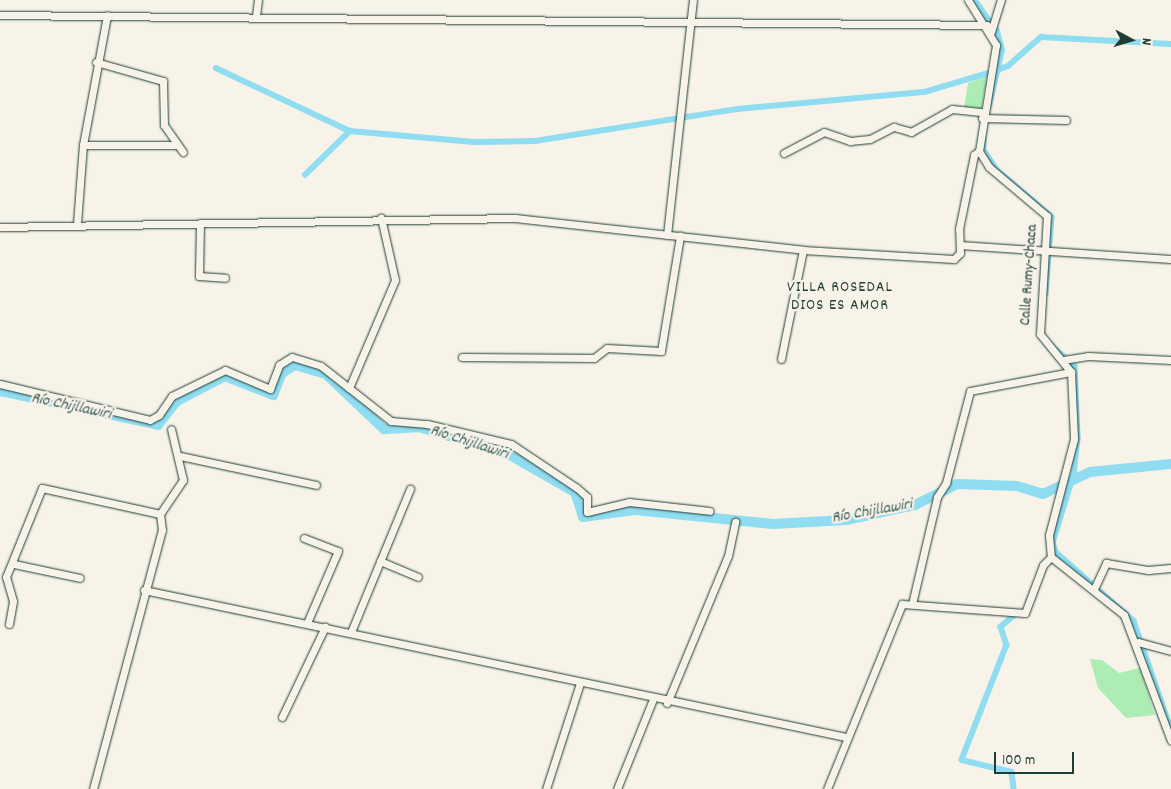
<!DOCTYPE html>
<html>
<head>
<meta charset="utf-8">
<style>
  body { margin:0 }
  #map { position:relative; width:1171px; height:789px; overflow:hidden; background:#f7f3e8; font-family:Dekko,sans-serif }
  div>[style] { position:absolute }
  [style*='--x'] { left:calc(var(--x)*1px); top:calc(var(--y)*1px); width:calc(var(--w)*1px); rotate:calc(var(--a)*1deg) }
  .green>* { inset:0; background:#adecb3 }
  .canal>* { height:5.5px; margin:-2.75px; padding:0 2.75px; transform-origin:2.75px; border-radius:2.75px; background:#90dcf1 }
  .river>* { height:10px; margin:-5px; padding:0 5px; transform-origin:5px; border-radius:5px; background:#90dcf1 }
  .roads { filter:drop-shadow(0 0 1px #1f3d34) drop-shadow(0 0 1px #1f3d34) }
  .minor>* { height:7px; margin:-3.5px; padding:0 3.5px; transform-origin:3.5px; border-radius:3.5px; background:#f7f3e8 }
  span { translate:-50% -50%; white-space:nowrap; text-align:center; line-height:1.15; -webkit-text-stroke:4.5px #f7f3e8; paint-order:stroke }
  .street-label { font-size:15px; color:#1f3d34 }
  .neighbourhood-label { font-size:16px; color:#1f3d34; letter-spacing:1px }
  .water-label { font-size:16px; color:#365d5a; font-style:italic }
  .north { position:absolute; left:1106px; top:15px; width:50px; height:50px; -webkit-text-stroke:4px #f7f3e8; paint-order:stroke; rotate:96deg; font-size:14px; font-weight:700; line-height:20px; text-align:center; color:#1f3d34 }
  .north::after { content:''; display:block; margin:auto; width:18px; height:22px; background:#1f3d34; clip-path:polygon(50% 0,100% 100%,50% 72%,0 100%) }
  .scale { position:absolute; left:994px; top:752px; width:80px; height:22px; box-sizing:border-box; border:2px solid #1f3d34; border-top:0; padding-left:6px; font-size:15px; line-height:18px; white-space:nowrap; color:#1f3d34; -webkit-text-stroke:4px #f7f3e8; paint-order:stroke }
</style>
</head>
<body>
<div id="map">
  <div class="green">
    <i style="clip-path:polygon(987px 76px,981px 110px,964px 108px,968px 83px)"></i>
    <i style="clip-path:polygon(1090px 659px,1102px 660px,1119px 673px,1140px 668px,1155px 715px,1126px 718px,1098px 688px)"></i>
  </div>
  <div class="canal">
    <i style="--x:975;--y:0;--w:29;--a:55"></i>
    <i style="--x:216;--y:68;--w:148;--a:25.2"></i>
    <i style="--x:350;--y:131;--w:124;--a:5.1"></i>
    <i style="--x:474;--y:142;--w:61;--a:-0.9"></i>
    <i style="--x:535;--y:141;--w:205;--a:-9"></i>
    <i style="--x:737;--y:109;--w:189;--a:-5.2"></i>
    <i style="--x:925;--y:92;--w:66;--a:-16.8"></i>
    <i style="--x:995;--y:71;--w:14;--a:-21"></i>
    <i style="--x:1008;--y:66;--w:44;--a:-41.3"></i>
    <i style="--x:1041;--y:37;--w:130;--a:3.1"></i>
    <i style="--x:989;--y:106;--w:57;--a:-76.9"></i>
    <i style="--x:1002;--y:50;--w:20;--a:-105"></i>
    <i style="--x:984;--y:137;--w:13;--a:90"></i>
    <i style="--x:984;--y:150;--w:24;--a:57"></i>
    <i style="--x:997;--y:170;--w:72;--a:40.5"></i>
    <i style="--x:1052;--y:217;--w:76;--a:94.5"></i>
    <i style="--x:305;--y:175;--w:63;--a:-44.4"></i>
    <i style="--x:1052;--y:346;--w:30;--a:41"></i>
    <i style="--x:1075;--y:366;--w:72;--a:87.6"></i>
    <i style="--x:1078;--y:438;--w:37;--a:96"></i>
    <i style="--x:1074;--y:475;--w:71;--a:107.2"></i>
    <i style="--x:1053;--y:543;--w:9;--a:72"></i>
    <i style="--x:1056;--y:552;--w:104;--a:41.5"></i>
    <i style="--x:1134;--y:621;--w:114;--a:71.1"></i>
    <i style="--x:1013;--y:617;--w:16;--a:140"></i>
    <i style="--x:1001;--y:627;--w:19;--a:72"></i>
    <i style="--x:1007;--y:645;--w:123;--a:111.4"></i>
    <i style="--x:962;--y:760;--w:51;--a:13.5"></i>
    <i style="--x:1012;--y:772;--w:17;--a:83"></i>
  </div>
  <div class="river">
    <i style="--x:0;--y:391;--w:162;--a:12.1"></i>
    <i style="--x:158;--y:425;--w:31;--a:-52"></i>
    <i style="--x:177;--y:401;--w:54;--a:-27.5"></i>
    <i style="--x:225;--y:376;--w:52;--a:21.6"></i>
    <i style="--x:273;--y:395;--w:24;--a:-68"></i>
    <i style="--x:282;--y:373;--w:15;--a:-32"></i>
    <i style="--x:295;--y:365;--w:32;--a:16"></i>
    <i style="--x:326;--y:374;--w:80;--a:43.5"></i>
    <i style="--x:384;--y:429;--w:35;--a:-3"></i>
    <i style="--x:419;--y:427;--w:93;--a:16.9"></i>
    <i style="--x:508;--y:454;--w:77;--a:29.6"></i>
    <i style="--x:575;--y:492;--w:26;--a:72"></i>
    <i style="--x:583;--y:517;--w:52;--a:-7.7"></i>
    <i style="--x:635;--y:510;--w:139;--a:5.8"></i>
    <i style="--x:773;--y:524;--w:73;--a:-3.1"></i>
    <i style="--x:846;--y:520;--w:71;--a:-12.3"></i>
    <i style="--x:915;--y:505;--w:47;--a:-26.6"></i>
    <i style="--x:957;--y:484;--w:60;--a:1.9"></i>
    <i style="--x:1017;--y:486;--w:27;--a:17"></i>
    <i style="--x:1043;--y:494;--w:52;--a:-25.1"></i>
    <i style="--x:1090;--y:472;--w:81;--a:-5.6"></i>
  </div>
  <div class="roads">
    <div class="minor">
      <i style="--x:968;--y:0;--w:53;--a:58.1"></i>
      <i style="--x:996;--y:45;--w:107;--a:99.1"></i>
      <i style="--x:979;--y:151;--w:19;--a:58"></i>
      <i style="--x:989;--y:167;--w:76;--a:40.2"></i>
      <i style="--x:1047;--y:216;--w:118;--a:93.4"></i>
      <i style="--x:1040;--y:334;--w:49;--a:50.8"></i>
      <i style="--x:1071;--y:372;--w:67;--a:87.4"></i>
      <i style="--x:1074;--y:439;--w:99;--a:104.6"></i>
      <i style="--x:1049;--y:535;--w:22;--a:85"></i>
      <i style="--x:1051;--y:557;--w:93;--a:38.5"></i>
      <i style="--x:1124;--y:615;--w:134;--a:69.5"></i>
      <i style="--x:0;--y:15;--w:987;--a:0.58"></i>
      <i style="--x:256;--y:16;--w:16;--a:-83"></i>
      <i style="--x:991;--y:32;--w:34;--a:-73"></i>
      <i style="--x:96;--y:62;--w:70;--a:15.8"></i>
      <i style="--x:163;--y:81;--w:44;--a:88.7"></i>
      <i style="--x:164;--y:125;--w:33;--a:55"></i>
      <i style="--x:982;--y:118;--w:84;--a:1.4"></i>
      <i style="--x:83;--y:145;--w:94;--a:0"></i>
      <i style="--x:784;--y:153;--w:45;--a:-27.7"></i>
      <i style="--x:824;--y:132;--w:28;--a:19"></i>
      <i style="--x:850;--y:141;--w:20;--a:-6"></i>
      <i style="--x:870;--y:139;--w:27;--a:-27"></i>
      <i style="--x:894;--y:127;--w:18;--a:16"></i>
      <i style="--x:911;--y:132;--w:47;--a:-29.3"></i>
      <i style="--x:952;--y:109;--w:31;--a:6"></i>
      <i style="--x:200;--y:223;--w:53;--a:91.1"></i>
      <i style="--x:199;--y:276;--w:26;--a:4"></i>
      <i style="--x:77;--y:224;--w:79;--a:-85.7"></i>
      <i style="--x:83;--y:145;--w:132;--a:-79.5"></i>
      <i style="--x:0;--y:227;--w:515;--a:-1"></i>
      <i style="--x:515;--y:218;--w:290;--a:6.3"></i>
      <i style="--x:803;--y:250;--w:151;--a:3.4"></i>
      <i style="--x:954;--y:259;--w:8;--a:-45"></i>
      <i style="--x:960;--y:253;--w:24;--a:-92"></i>
      <i style="--x:959;--y:229;--w:76;--a:-78.5"></i>
      <i style="--x:974;--y:155;--w:6;--a:-39"></i>
      <i style="--x:667;--y:235;--w:236;--a:-83.7"></i>
      <i style="--x:960;--y:245;--w:211;--a:3.8"></i>
      <i style="--x:462;--y:357;--w:132;--a:0.4"></i>
      <i style="--x:594;--y:358;--w:16;--a:-38"></i>
      <i style="--x:607;--y:348;--w:54;--a:3.2"></i>
      <i style="--x:661;--y:351;--w:117;--a:-80.6"></i>
      <i style="--x:781;--y:359;--w:111;--a:-78.6"></i>
      <i style="--x:1063;--y:360;--w:25;--a:-9"></i>
      <i style="--x:1088;--y:356;--w:83;--a:2.8"></i>
      <i style="--x:0;--y:384;--w:154;--a:13.5"></i>
      <i style="--x:150;--y:420;--w:10;--a:-29"></i>
      <i style="--x:159;--y:415;--w:23;--a:-56"></i>
      <i style="--x:172;--y:396;--w:59;--a:-26.1"></i>
      <i style="--x:225;--y:370;--w:49;--a:22.9"></i>
      <i style="--x:270;--y:389;--w:26;--a:-69"></i>
      <i style="--x:279;--y:365;--w:15;--a:-32"></i>
      <i style="--x:292;--y:357;--w:30;--a:17"></i>
      <i style="--x:321;--y:366;--w:89;--a:38.2"></i>
      <i style="--x:391;--y:421;--w:36;--a:5"></i>
      <i style="--x:427;--y:424;--w:86;--a:13.4"></i>
      <i style="--x:511;--y:444;--w:79;--a:33.7"></i>
      <i style="--x:577;--y:488;--w:13;--a:42"></i>
      <i style="--x:587;--y:497;--w:15;--a:90"></i>
      <i style="--x:587;--y:512;--w:43;--a:-13.4"></i>
      <i style="--x:629;--y:502;--w:81;--a:6.3"></i>
      <i style="--x:349;--y:388;--w:117;--a:-66.9"></i>
      <i style="--x:395;--y:280;--w:64;--a:-102.7"></i>
      <i style="--x:180;--y:456;--w:139;--a:12"></i>
      <i style="--x:304;--y:538;--w:36;--a:21"></i>
      <i style="--x:338;--y:551;--w:78;--a:113.3"></i>
      <i style="--x:380;--y:561;--w:41;--a:22.8"></i>
      <i style="--x:14;--y:564;--w:67;--a:12"></i>
      <i style="--x:1094;--y:589;--w:29;--a:-65"></i>
      <i style="--x:1106;--y:563;--w:43;--a:9.5"></i>
      <i style="--x:1148;--y:570;--w:23;--a:-5"></i>
      <i style="--x:144;--y:590;--w:717;--a:11.83"></i>
      <i style="--x:912;--y:604;--w:110;--a:-76.8"></i>
      <i style="--x:937;--y:497;--w:17;--a:-57"></i>
      <i style="--x:946;--y:483;--w:95;--a:-75.4"></i>
      <i style="--x:970;--y:391;--w:103;--a:-10.7"></i>
      <i style="--x:9;--y:624;--w:23;--a:-80"></i>
      <i style="--x:13;--y:601;--w:25;--a:-106"></i>
      <i style="--x:6;--y:577;--w:96;--a:-68"></i>
      <i style="--x:42;--y:488;--w:121;--a:12.4"></i>
      <i style="--x:351;--y:632;--w:155;--a:-67.6"></i>
      <i style="--x:1138;--y:642;--w:34;--a:15"></i>
      <i style="--x:667;--y:703;--w:159;--a:-67.5"></i>
      <i style="--x:728;--y:556;--w:35;--a:-78"></i>
      <i style="--x:282;--y:717;--w:100;--a:-64.5"></i>
      <i style="--x:93;--y:789;--w:268;--a:-75.1"></i>
      <i style="--x:162;--y:530;--w:16;--a:-97"></i>
      <i style="--x:160;--y:514;--w:41;--a:-55.9"></i>
      <i style="--x:183;--y:480;--w:52;--a:-103.2"></i>
      <i style="--x:546;--y:789;--w:111;--a:-72.2"></i>
      <i style="--x:617;--y:789;--w:97;--a:-68.2"></i>
      <i style="--x:827;--y:789;--w:200;--a:-67.9"></i>
      <i style="--x:902;--y:604;--w:123;--a:4.2"></i>
      <i style="--x:1025;--y:613;--w:51;--a:-69.4"></i>
      <i style="--x:1043;--y:565;--w:11;--a:-45"></i>
    </div>
  </div>
  <div class="street-label">
    <span style="left:1030px;top:275px;rotate:-86deg">Calle Rumy-Chaca</span>
  </div>
  <div class="neighbourhood-label">
    <span style="left:840px;top:297px">VILLA ROSEDAL<br>DIOS ES AMOR</span>
  </div>
  <div class="water-label">
    <span style="left:71px;top:407px;rotate:12deg">Río Chijllawiri</span>
    <span style="left:469px;top:443px;rotate:18deg">Río Chijllawiri</span>
    <span style="left:872px;top:512px;rotate:-10deg">Río Chijllawiri</span>
  </div>
  <div class="north">N</div>
  <div class="scale">100 m</div>
</div>
</body>
</html>
